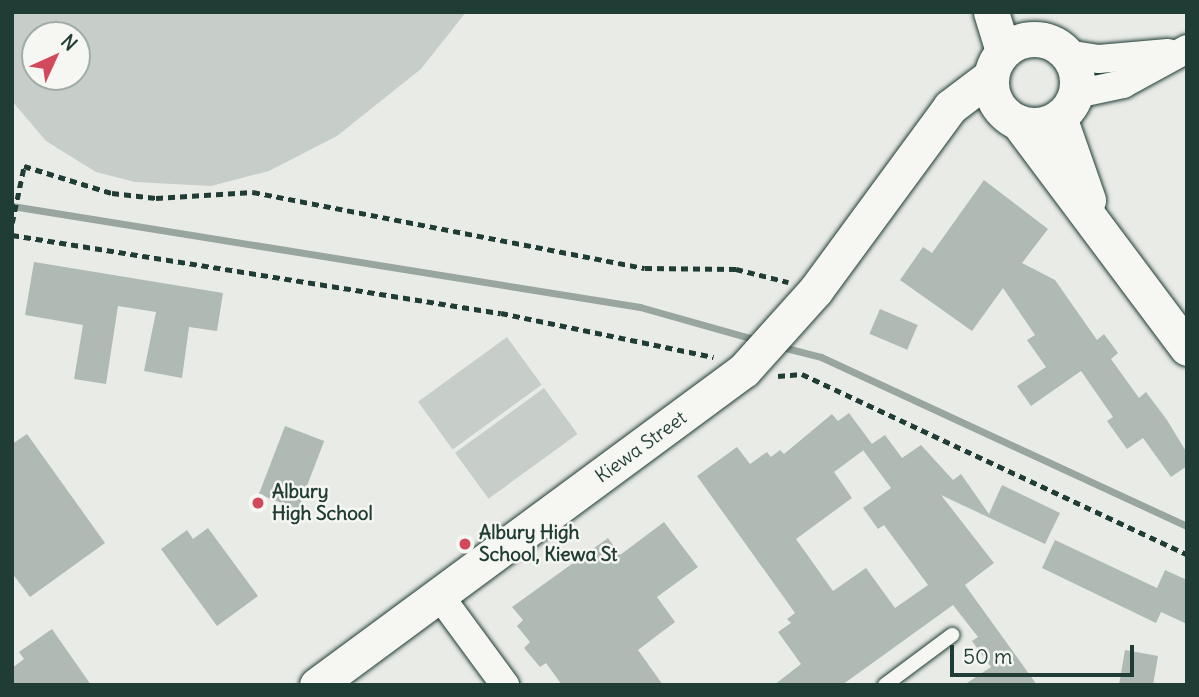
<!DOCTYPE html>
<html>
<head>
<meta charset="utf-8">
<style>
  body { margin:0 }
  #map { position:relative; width:1199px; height:697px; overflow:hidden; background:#e9ebe7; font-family:Delius,sans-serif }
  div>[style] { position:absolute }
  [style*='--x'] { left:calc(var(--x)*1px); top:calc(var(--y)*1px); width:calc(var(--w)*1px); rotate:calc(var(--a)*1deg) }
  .green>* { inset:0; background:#c7cec9; transform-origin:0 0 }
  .stream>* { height:7px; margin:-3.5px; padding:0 3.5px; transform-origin:3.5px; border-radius:3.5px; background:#99a6a0 }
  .building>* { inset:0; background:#b0bab5; transform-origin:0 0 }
  .path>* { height:4.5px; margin-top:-2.25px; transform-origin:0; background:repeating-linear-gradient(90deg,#1f3d34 0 7px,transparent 0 12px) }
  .roads { filter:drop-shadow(0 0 2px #1f3d34) drop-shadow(0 0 2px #1f3d34) }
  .service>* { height:14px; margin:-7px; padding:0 7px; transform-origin:7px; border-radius:7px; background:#f6f6f2 }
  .minor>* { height:28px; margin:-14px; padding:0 14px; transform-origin:14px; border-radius:14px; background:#f6f6f2 }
  .tertiary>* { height:35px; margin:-17.5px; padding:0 17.5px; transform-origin:17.5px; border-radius:17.5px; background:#f6f6f2 }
  .tertiary>.ring { margin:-17.5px; padding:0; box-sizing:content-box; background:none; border:35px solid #f6f6f2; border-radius:50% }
  .dots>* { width:19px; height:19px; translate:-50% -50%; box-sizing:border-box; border:4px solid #f6f6f2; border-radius:50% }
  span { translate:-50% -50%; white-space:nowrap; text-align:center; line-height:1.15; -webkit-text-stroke:5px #f6f6f2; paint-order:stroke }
  .street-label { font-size:19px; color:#1f3d34 }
  .poi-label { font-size:19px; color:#1f3d34; font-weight:700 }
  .left { translate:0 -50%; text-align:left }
  .frame { position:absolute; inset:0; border:14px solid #1f3d34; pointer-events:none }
  .north { position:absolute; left:21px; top:21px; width:70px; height:70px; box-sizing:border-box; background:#f6f6f2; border:2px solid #a0aca6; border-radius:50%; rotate:45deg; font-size:19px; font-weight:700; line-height:28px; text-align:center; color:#1f3d34 }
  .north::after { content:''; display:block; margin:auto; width:24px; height:32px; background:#d1495b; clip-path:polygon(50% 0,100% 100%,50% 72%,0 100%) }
  .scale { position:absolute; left:950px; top:645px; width:184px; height:32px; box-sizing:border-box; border:4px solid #1f3d34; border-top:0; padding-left:9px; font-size:21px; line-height:24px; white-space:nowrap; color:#1f3d34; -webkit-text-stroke:5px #f6f6f2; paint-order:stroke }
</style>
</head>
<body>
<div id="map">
  <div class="green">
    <i style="clip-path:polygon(evenodd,12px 12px,466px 12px,421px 69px,337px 136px,269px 171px,211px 186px,135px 182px,96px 172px,46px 141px,12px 101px,12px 12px,35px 35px,77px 35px,77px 77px,35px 77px,35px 35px)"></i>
    <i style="left:507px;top:337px;width:59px;height:110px;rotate:54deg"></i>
    <i style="left:544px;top:388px;width:57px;height:110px;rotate:54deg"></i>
  </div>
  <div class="stream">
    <i style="--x:12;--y:206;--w:636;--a:9.14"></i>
    <i style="--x:640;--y:307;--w:122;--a:15.8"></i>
    <i style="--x:778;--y:346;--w:44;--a:14.3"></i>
    <i style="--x:821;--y:357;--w:403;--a:24.8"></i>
  </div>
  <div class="building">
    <i style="clip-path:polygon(984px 180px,1048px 229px,1022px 263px,1055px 280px,1097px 340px,1104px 334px,1118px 353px,1111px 359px,1139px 398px,1146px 392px,1167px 420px,1187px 453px,1187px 466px,1171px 477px,1143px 438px,1127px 449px,1107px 421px,1113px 417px,1081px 371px,1031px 406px,1017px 386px,1046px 367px,1027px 340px,1035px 335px,1003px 288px,972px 331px,900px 280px,923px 247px,932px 253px)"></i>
    <i style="clip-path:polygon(34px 262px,223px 293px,217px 331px,189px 327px,182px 378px,144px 371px,156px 312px,118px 306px,106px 384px,74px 379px,83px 325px,25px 315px)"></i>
    <i style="left:880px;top:309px;width:41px;height:27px;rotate:23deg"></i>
    <i style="clip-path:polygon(849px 413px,872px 444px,834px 472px,852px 498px,796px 539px,833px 591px,866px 568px,895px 608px,928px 585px,884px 525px,878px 529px,863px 508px,891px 488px,863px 450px,885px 435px,902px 458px,921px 445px,953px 480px,961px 474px,989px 514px,1002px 485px,1060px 513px,1045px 544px,941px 495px,994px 563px,965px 585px,1037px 685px,964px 685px,991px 667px,972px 641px,978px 637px,953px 605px,842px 685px,774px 685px,801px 664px,778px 632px,791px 623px,787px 619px,795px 613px,697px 476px,737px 447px,750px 464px,767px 452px,771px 457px,780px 450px,784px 454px,832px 414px,838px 421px)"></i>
    <i style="left:285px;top:426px;width:42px;height:73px;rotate:21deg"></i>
    <i style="clip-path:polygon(27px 434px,105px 543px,30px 597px,12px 573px,12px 444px)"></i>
    <i style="clip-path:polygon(664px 522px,698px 567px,657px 597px,675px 622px,638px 650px,663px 685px,562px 685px,546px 663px,540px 667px,524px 648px,530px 642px,517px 626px,523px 620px,512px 607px,608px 538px,620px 555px)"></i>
    <i style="clip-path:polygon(208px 528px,258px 596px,217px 626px,161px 549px,187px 530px,193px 539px)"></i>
    <i style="clip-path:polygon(1055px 540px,1157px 588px,1165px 570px,1187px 580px,1187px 624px,1161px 612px,1156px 623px,1042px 568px)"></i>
    <i style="clip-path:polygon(52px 629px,91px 685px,12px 685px,12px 668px,24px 659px,19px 652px)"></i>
    <i style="clip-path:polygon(1125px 650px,1158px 656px,1153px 685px,1119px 685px)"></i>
  </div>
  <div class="path">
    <i style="--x:12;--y:223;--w:58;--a:-78.1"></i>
    <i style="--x:24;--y:166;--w:92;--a:17.1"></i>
    <i style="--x:112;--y:193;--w:44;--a:6.5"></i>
    <i style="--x:156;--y:198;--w:97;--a:-3.5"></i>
    <i style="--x:253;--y:192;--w:399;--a:11"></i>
    <i style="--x:645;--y:268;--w:91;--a:0.6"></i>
    <i style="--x:736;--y:269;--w:54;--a:14"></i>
    <i style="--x:12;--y:235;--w:495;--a:9.1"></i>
    <i style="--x:501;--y:313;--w:217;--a:11.7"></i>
    <i style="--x:778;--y:376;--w:24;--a:-5"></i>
    <i style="--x:802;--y:374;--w:425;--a:25.1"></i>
  </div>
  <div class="roads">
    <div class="service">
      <i style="--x:885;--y:685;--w:84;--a:-36.7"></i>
    </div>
    <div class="minor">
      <i style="--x:1067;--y:54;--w:32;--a:9"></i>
      <i style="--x:1099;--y:59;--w:69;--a:-5"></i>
      <i style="--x:1076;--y:94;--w:48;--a:-12"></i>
      <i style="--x:1123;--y:84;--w:73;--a:-28.7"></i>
      <i style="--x:439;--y:595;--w:112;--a:53.7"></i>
    </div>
    <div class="tertiary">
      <i style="--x:991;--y:12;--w:41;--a:72.9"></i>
      <i class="ring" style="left:991px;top:39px;width:51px;height:51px"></i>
      <i style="--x:1059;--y:117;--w:88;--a:70.7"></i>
      <i style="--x:1018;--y:122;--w:282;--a:53.2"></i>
      <i style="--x:317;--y:685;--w:531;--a:-36.42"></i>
      <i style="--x:744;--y:370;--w:106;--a:-48.1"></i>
      <i style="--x:815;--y:291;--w:228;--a:-53.7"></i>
      <i style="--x:950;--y:107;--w:51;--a:-37.1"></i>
    </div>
  </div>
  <div class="dots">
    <i style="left:258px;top:503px;background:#d1495b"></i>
    <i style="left:465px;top:544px;background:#d1495b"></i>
  </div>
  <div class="street-label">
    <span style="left:641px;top:447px;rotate:-36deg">Kiewa Street</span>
  </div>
  <div class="poi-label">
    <span class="left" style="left:272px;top:503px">Albury<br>High School</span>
    <span class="left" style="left:479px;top:544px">Albury High<br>School, Kiewa St</span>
  </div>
  <div class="frame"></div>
  <div class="north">N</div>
  <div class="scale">50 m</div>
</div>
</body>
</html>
